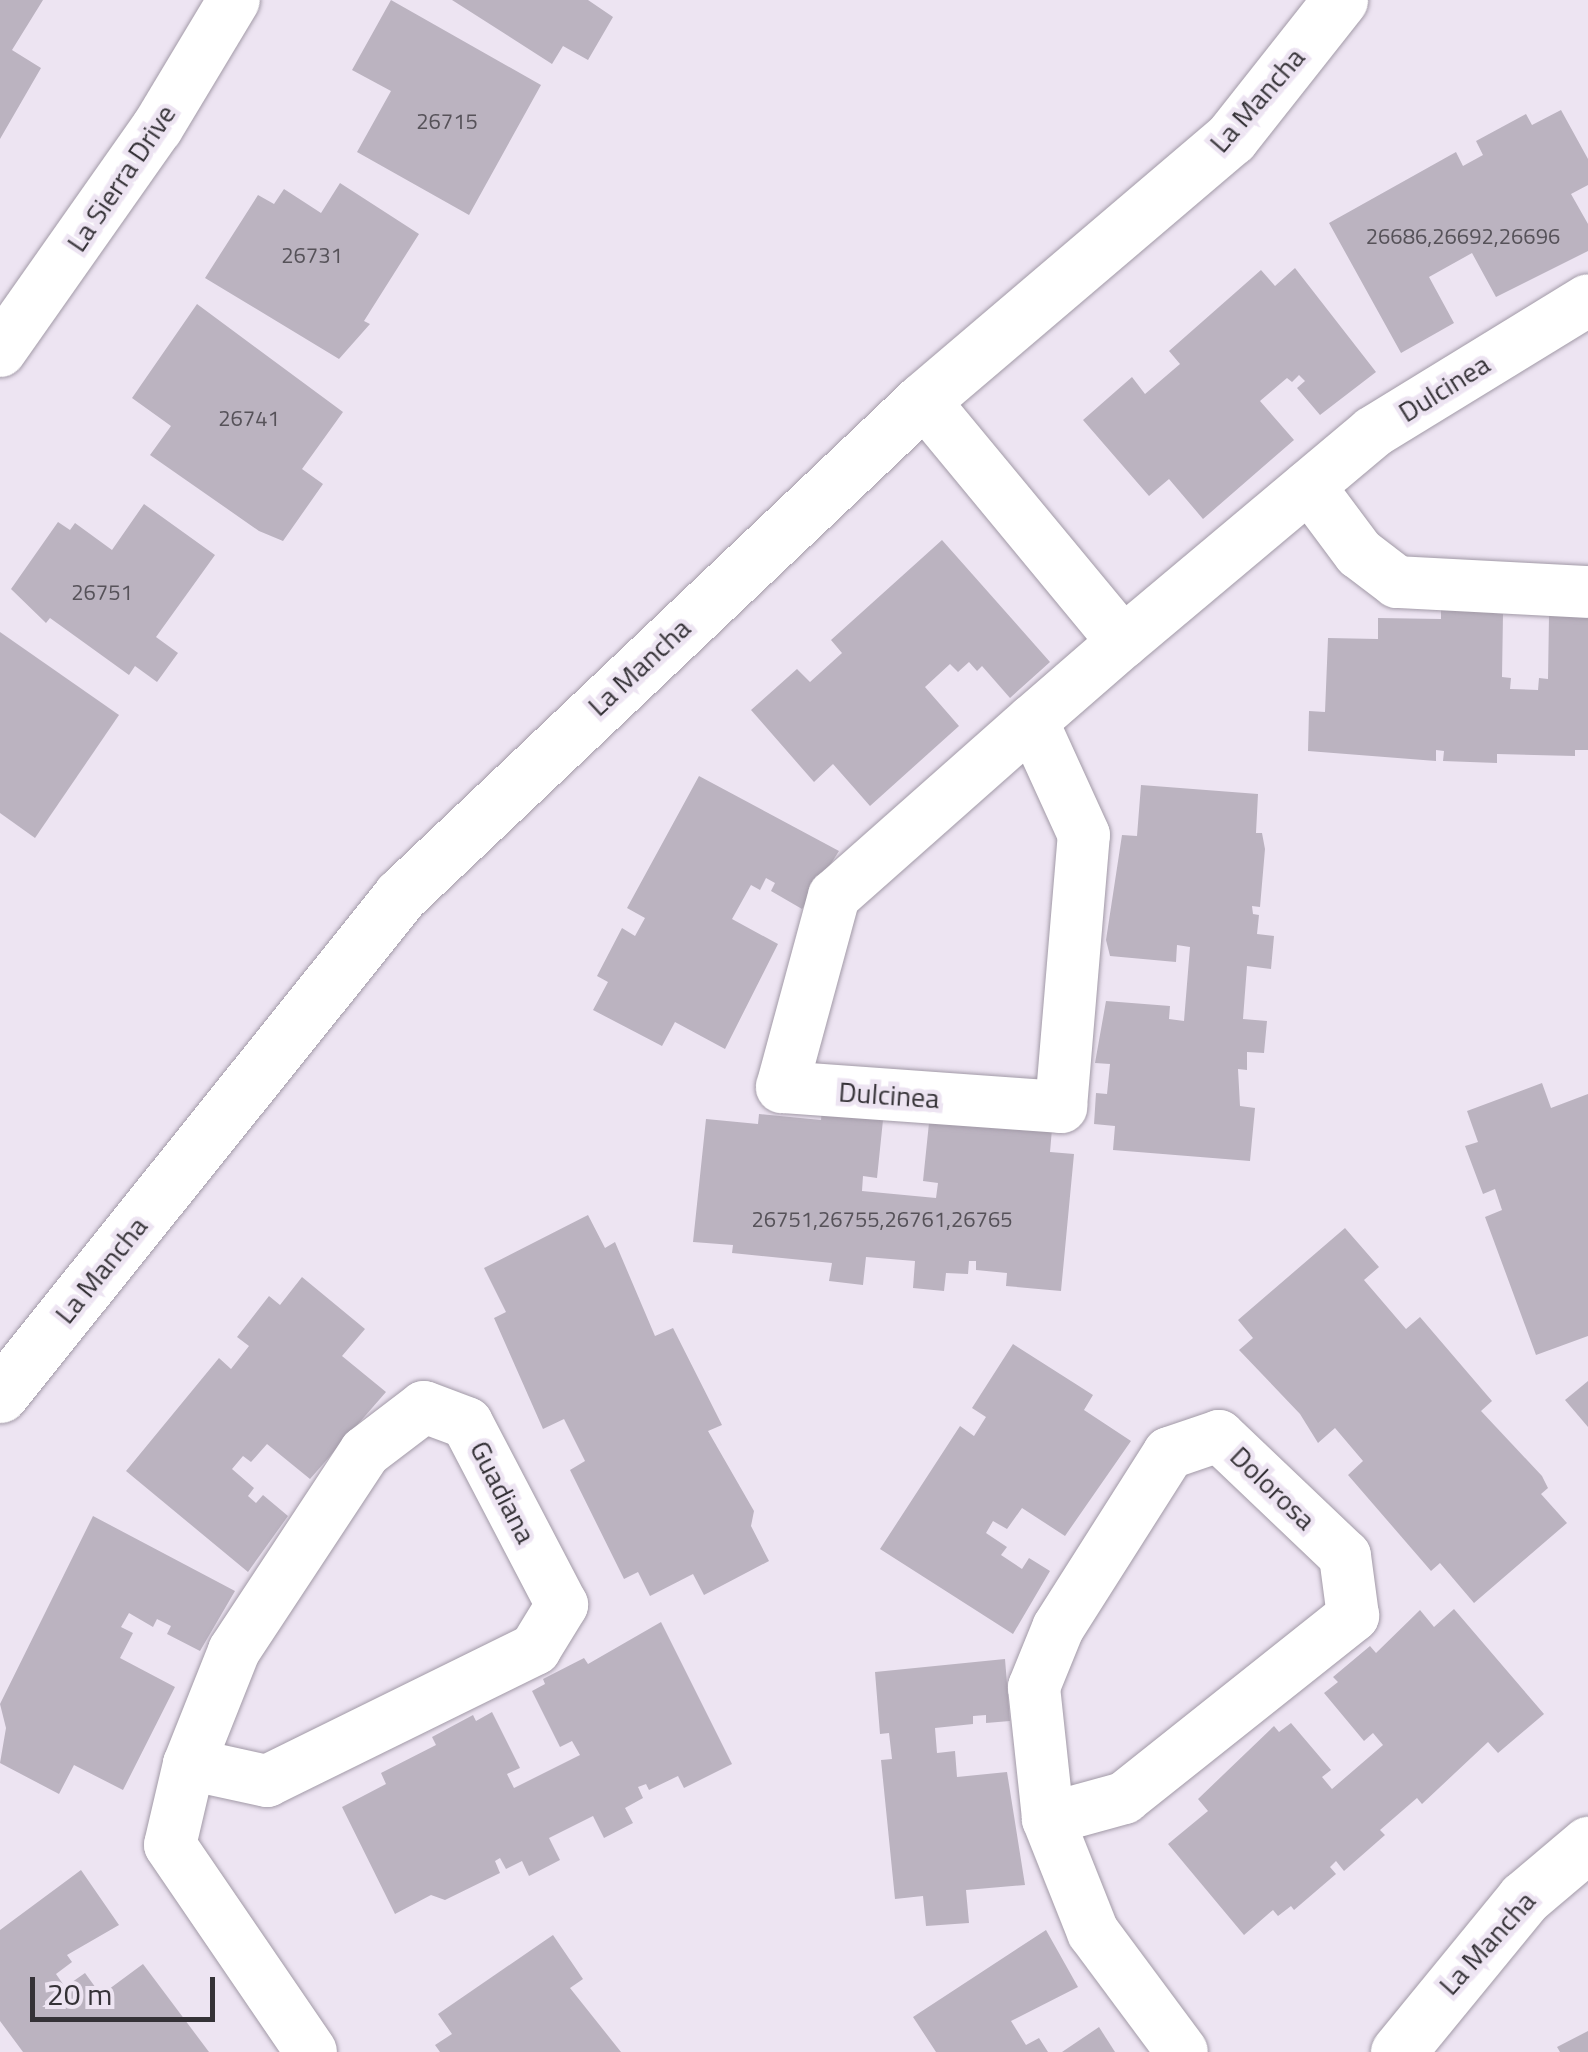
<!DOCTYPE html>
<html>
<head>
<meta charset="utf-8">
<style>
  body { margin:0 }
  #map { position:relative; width:1588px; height:2052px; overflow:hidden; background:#ede4f2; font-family:"Titillium Web",sans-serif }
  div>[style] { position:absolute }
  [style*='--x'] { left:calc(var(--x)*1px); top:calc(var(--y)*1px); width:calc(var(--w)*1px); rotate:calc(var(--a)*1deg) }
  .building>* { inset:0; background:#bbb3c0 }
  .roads { filter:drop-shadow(0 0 2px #a29aa7) drop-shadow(0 0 2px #a29aa7) }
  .street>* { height:52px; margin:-26px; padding:0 26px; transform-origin:26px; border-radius:26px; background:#fff }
  .secondary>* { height:55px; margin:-27.5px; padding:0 27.5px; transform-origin:27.5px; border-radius:27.5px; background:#fff }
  span { translate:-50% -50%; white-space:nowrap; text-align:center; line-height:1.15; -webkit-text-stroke:9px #ede4f2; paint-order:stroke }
  .number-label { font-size:22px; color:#565259 }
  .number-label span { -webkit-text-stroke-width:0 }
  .street-label { font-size:28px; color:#353237 }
  .scale { position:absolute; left:30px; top:1977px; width:185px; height:45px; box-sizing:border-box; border:5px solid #353237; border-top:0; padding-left:12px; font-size:30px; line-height:35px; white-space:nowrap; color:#353237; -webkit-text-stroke:8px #ede4f2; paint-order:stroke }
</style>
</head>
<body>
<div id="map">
  <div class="building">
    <i style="clip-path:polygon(0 0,43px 0,12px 50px,41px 68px,0 139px)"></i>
    <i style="clip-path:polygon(391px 0,541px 85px,469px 215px,357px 152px,391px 91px,352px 70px)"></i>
    <i style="clip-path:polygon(452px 0,588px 0,613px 17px,588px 60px,563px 46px,552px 64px)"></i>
    <i style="clip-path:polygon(1561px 110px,1588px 159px,1588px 185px,1571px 194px,1588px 224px,1588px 251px,1496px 297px,1472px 253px,1429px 277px,1454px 323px,1401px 353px,1329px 223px,1456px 152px,1463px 166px,1483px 155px,1476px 141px,1526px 114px,1532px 125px)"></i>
    <i style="clip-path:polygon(340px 183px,419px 234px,364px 321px,370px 324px,339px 359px,205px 278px,258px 195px,274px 204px,284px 189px,321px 213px)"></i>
    <i style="clip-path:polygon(1295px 268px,1376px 372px,1320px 415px,1297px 388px,1305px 381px,1299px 375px,1292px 382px,1287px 378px,1260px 401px,1294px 440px,1203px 519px,1169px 479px,1149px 496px,1083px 420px,1132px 377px,1145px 394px,1180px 364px,1169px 351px,1261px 270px,1275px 286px)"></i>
    <i style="clip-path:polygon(197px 304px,343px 412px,302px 469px,323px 484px,283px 541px,259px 531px,150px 455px,171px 426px,132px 398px)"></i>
    <i style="clip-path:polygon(144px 504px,215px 555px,156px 637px,178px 653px,157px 682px,135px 666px,129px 675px,50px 618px,46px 623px,11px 589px,58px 522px,70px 530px,75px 523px,112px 550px)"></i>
    <i style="clip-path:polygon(942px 540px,1050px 662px,1010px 698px,982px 666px,977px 671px,969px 662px,958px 672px,950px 664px,925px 687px,959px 726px,870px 806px,833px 764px,814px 782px,751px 710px,797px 669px,810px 682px,842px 653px,831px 640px)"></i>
    <i style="clip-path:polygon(1441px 608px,1503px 614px,1502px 677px,1511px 678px,1510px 689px,1538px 690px,1539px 678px,1548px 679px,1549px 616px,1588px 611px,1588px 750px,1575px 750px,1575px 756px,1497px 754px,1497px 763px,1443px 761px,1444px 751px,1436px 750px,1436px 761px,1308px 751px,1309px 711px,1325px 712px,1328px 638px,1378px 639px,1378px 618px,1441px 619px)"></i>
    <i style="clip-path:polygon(0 632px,119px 715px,35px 838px,0 813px)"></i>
    <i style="clip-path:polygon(699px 776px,839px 851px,802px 909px,771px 891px,775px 883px,766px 878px,760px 890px,751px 885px,732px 919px,778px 944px,725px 1049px,675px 1022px,662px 1046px,593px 1010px,608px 982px,597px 976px,622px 928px,635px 936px,645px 918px,627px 908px)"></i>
    <i style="clip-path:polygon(1141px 785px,1258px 794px,1256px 833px,1262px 833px,1265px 849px,1260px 907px,1252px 906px,1253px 914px,1259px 915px,1257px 934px,1274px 936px,1271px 969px,1247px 966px,1243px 1019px,1267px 1021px,1264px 1053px,1247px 1052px,1247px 1070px,1238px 1069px,1240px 1106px,1255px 1108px,1250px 1161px,1113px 1150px,1115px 1126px,1094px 1124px,1096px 1093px,1107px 1094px,1110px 1064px,1095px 1063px,1106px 1001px,1170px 1006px,1169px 1019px,1184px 1021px,1190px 947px,1177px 945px,1176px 962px,1110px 956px,1106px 940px,1122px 835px,1137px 836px)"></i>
    <i style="clip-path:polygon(1542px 1083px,1551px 1108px,1588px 1094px,1588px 1336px,1536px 1355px,1485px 1217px,1502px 1210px,1495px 1189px,1483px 1194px,1465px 1146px,1478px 1142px,1467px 1111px)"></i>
    <i style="clip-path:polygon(822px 1109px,883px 1120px,877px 1178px,863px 1176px,862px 1191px,936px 1198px,938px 1183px,923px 1181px,929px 1123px,1052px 1129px,1050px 1152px,1074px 1154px,1061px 1291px,1006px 1286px,1007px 1273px,976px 1270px,976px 1261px,969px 1261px,968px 1274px,946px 1273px,944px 1291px,913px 1288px,915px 1261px,866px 1257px,863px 1285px,829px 1281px,832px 1263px,732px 1253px,733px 1245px,693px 1242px,706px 1119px,758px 1124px,759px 1114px,821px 1120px)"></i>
    <i style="clip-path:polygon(588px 1215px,605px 1248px,615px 1242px,655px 1336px,673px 1328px,722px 1425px,708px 1431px,754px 1511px,751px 1526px,769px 1561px,704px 1595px,693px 1574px,650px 1596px,638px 1572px,624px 1579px,570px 1470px,585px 1461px,564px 1419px,543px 1429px,494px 1318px,506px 1312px,484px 1268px)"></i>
    <i style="clip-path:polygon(1345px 1228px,1379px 1267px,1364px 1280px,1406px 1329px,1420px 1317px,1492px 1401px,1481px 1411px,1542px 1476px,1548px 1488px,1541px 1494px,1567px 1523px,1474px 1603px,1440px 1563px,1431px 1571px,1348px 1475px,1363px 1461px,1335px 1428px,1318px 1443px,1300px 1414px,1239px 1350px,1253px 1338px,1238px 1320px)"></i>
    <i style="clip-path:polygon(302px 1277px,365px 1329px,342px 1356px,386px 1392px,310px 1479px,267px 1444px,251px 1462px,243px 1456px,232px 1469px,254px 1488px,248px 1496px,256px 1503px,263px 1495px,288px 1516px,248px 1572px,126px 1471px,219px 1358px,231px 1369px,249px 1346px,237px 1337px,269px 1296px,280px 1305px)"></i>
    <i style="clip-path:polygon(1013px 1344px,1093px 1395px,1084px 1410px,1131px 1441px,1065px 1536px,1022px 1508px,1007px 1529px,993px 1521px,986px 1533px,1007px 1547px,1001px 1555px,1022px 1569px,1029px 1558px,1050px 1571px,1013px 1634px,880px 1549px,960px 1426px,974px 1436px,986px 1417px,972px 1408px)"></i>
    <i style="clip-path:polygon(1588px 1381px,1588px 1427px,1565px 1400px)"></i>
    <i style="clip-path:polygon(93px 1516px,235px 1591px,200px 1651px,167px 1634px,171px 1626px,157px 1619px,153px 1627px,129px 1613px,121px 1627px,133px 1633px,120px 1658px,175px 1687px,123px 1790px,74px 1765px,59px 1794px,0 1763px,6px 1728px,0 1704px)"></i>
    <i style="clip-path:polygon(1454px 1609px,1544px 1714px,1498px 1753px,1488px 1742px,1422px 1804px,1417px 1798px,1380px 1830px,1385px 1835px,1344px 1871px,1336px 1861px,1330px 1867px,1336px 1874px,1294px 1910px,1291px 1906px,1278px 1916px,1273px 1910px,1244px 1935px,1168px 1844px,1208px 1811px,1198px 1799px,1274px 1726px,1279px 1732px,1291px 1723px,1331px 1770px,1322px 1777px,1332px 1789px,1383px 1745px,1373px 1733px,1364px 1741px,1324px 1693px,1338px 1682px,1333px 1677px,1370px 1646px,1376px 1653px,1420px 1610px,1434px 1627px)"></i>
    <i style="clip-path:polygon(661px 1622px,732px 1764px,684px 1788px,678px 1776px,649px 1790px,646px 1784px,638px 1787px,643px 1798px,625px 1808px,633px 1823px,604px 1838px,593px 1816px,549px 1838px,560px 1860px,529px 1876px,522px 1861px,506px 1869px,500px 1858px,495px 1861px,500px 1873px,445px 1900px,431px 1895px,395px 1914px,342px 1807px,386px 1784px,381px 1773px,436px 1745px,432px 1737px,473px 1715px,476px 1721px,492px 1712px,520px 1768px,507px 1774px,514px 1788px,580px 1755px,572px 1741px,560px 1747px,532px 1691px,545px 1684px,543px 1679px,584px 1658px,588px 1664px)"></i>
    <i style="clip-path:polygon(1005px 1659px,1010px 1721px,986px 1723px,986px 1715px,973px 1716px,973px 1724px,935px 1728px,937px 1753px,955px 1751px,957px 1777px,1007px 1772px,1025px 1885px,966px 1890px,969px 1923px,926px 1926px,923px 1896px,895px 1899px,881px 1760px,892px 1759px,889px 1733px,880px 1734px,875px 1672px)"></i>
    <i style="clip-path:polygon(81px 1870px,119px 1925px,67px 1955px,72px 1962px,56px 1974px,65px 1987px,85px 1973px,101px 1995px,143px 1964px,209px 2052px,23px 2052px,0 2021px,0 1930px)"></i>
    <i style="clip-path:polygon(1046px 1930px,1078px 1987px,1011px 2021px,1026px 2045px,1039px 2038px,1048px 2052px,936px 2052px,913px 2017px)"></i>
    <i style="clip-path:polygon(553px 1935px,583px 1979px,570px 1988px,621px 2052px,440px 2052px,435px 2045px,452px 2034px,438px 2014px)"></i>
    <i style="clip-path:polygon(1099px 2027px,1115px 2052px,1062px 2052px)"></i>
    <i style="clip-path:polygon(1588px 2031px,1588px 2052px,1560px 2052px,1557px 2047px)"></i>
  </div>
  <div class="roads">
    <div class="street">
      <i style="--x:0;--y:351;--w:273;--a:-54.9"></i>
      <i style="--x:157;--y:128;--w:149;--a:-59"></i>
      <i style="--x:923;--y:400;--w:314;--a:50.4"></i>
      <i style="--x:1123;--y:642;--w:121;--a:139"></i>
      <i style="--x:1032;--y:721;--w:264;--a:138.5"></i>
      <i style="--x:834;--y:896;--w:198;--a:105.2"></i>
      <i style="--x:782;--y:1087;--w:280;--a:4.1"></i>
      <i style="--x:1061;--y:1107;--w:273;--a:-85.2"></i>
      <i style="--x:1084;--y:835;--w:125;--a:-114.5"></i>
      <i style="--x:1309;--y:486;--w:84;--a:53.3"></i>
      <i style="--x:1359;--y:553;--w:48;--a:37.3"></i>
      <i style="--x:1397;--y:582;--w:191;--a:3"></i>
      <i style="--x:1123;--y:642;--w:326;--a:-40"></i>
      <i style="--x:1373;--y:432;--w:252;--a:-31.5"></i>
      <i style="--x:189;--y:1764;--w:80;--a:12.3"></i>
      <i style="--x:267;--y:1781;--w:299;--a:-26.2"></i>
      <i style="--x:535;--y:1649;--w:52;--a:-58.5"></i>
      <i style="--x:562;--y:1605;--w:205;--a:-117.6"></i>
      <i style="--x:467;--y:1423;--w:46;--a:-159.6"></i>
      <i style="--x:424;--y:1407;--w:74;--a:142.7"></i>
      <i style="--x:365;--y:1452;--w:238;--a:123.4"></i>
      <i style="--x:234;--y:1651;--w:122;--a:111.7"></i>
      <i style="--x:189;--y:1764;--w:83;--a:103.2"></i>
      <i style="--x:170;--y:1845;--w:250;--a:55.7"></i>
      <i style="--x:1048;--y:1819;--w:79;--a:-15.4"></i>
      <i style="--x:1124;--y:1798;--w:293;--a:-38.5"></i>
      <i style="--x:1353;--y:1616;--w:61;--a:-97.6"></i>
      <i style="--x:1345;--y:1556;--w:174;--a:-136.4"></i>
      <i style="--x:1219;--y:1436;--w:53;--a:161.2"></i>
      <i style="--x:1169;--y:1453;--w:207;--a:122.4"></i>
      <i style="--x:1058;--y:1628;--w:64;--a:112.1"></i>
      <i style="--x:1034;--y:1687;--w:133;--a:83.9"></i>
      <i style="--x:1048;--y:1819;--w:122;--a:68.3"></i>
      <i style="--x:1093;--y:1932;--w:149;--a:53.4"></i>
    </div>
    <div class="secondary">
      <i style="--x:0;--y:1395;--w:641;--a:-51.27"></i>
      <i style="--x:401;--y:895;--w:719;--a:-43.48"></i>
      <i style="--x:923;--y:400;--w:404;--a:-40.4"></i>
      <i style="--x:1231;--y:138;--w:176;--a:-51.7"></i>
      <i style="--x:1398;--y:2052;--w:199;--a:-50.7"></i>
      <i style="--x:1524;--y:1898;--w:84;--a:-40.2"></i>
    </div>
  </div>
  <div class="number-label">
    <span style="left:447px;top:122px">26715</span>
    <span style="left:1463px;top:237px">26686,26692,26696</span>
    <span style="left:312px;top:256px">26731</span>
    <span style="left:249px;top:419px">26741</span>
    <span style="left:102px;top:593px">26751</span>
    <span style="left:882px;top:1220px">26751,26755,26761,26765</span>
  </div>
  <div class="street-label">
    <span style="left:1257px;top:100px;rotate:-49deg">La Mancha</span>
    <span style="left:121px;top:178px;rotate:-56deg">La Sierra Drive</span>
    <span style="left:1444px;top:388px;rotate:-32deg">Dulcinea</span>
    <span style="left:639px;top:667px;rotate:-43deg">La Mancha</span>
    <span style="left:889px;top:1095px;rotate:4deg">Dulcinea</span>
    <span style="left:101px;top:1270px;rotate:-51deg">La Mancha</span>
    <span style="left:1273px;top:1488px;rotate:44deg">Dolorosa</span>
    <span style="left:503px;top:1492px;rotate:63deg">Guadiana</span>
    <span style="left:1487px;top:1943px;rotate:-48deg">La Mancha</span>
  </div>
  <div class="scale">20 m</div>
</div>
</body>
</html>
